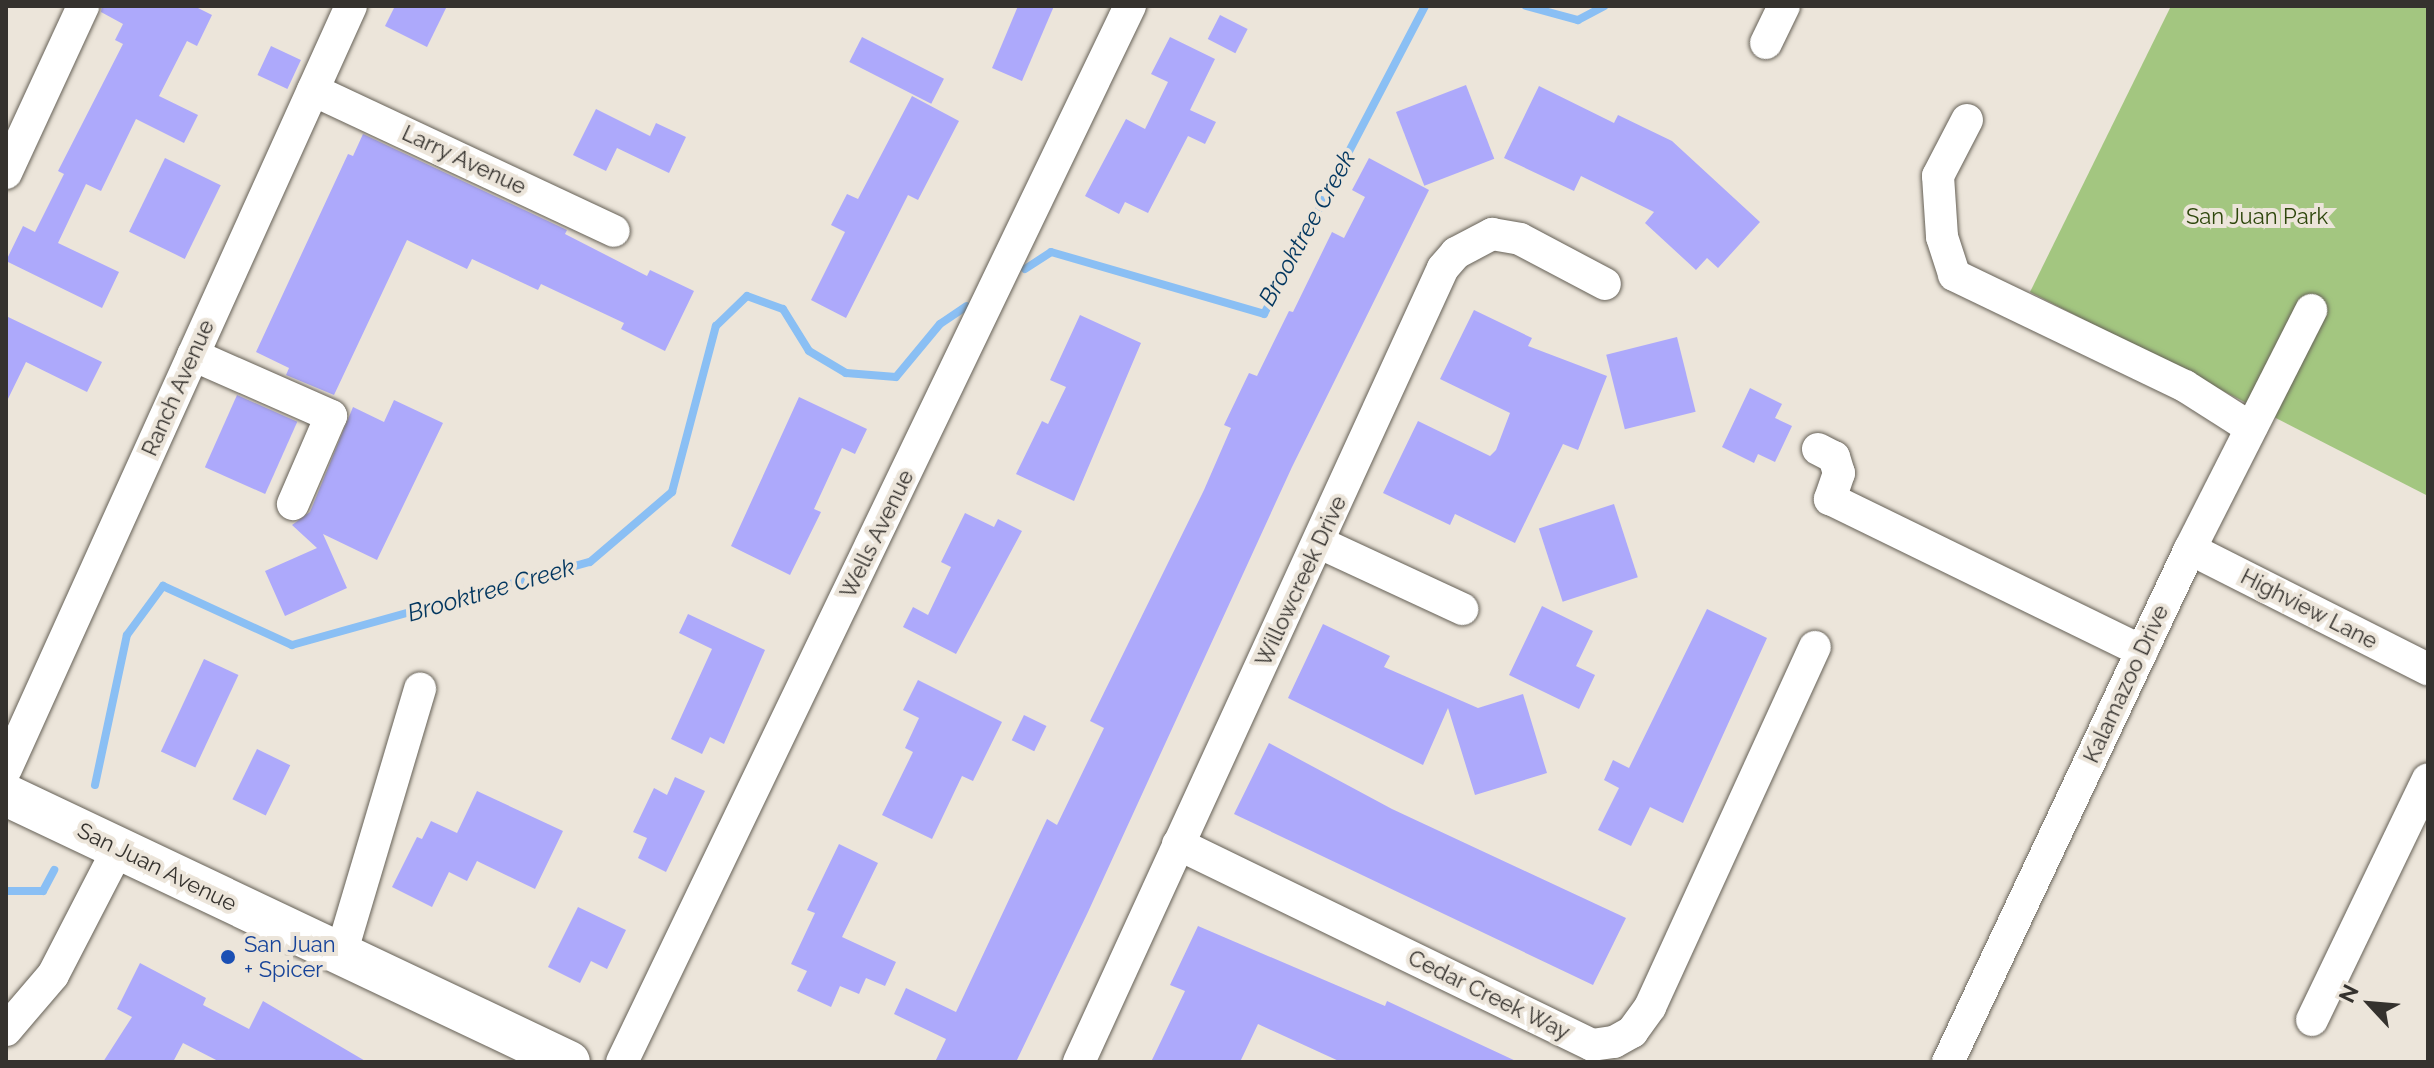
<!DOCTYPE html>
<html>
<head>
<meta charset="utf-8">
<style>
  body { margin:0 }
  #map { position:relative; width:2434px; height:1068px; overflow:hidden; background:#ece5da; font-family:Raleway,sans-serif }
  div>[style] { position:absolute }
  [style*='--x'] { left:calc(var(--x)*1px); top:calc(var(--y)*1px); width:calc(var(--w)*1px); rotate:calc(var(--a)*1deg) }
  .green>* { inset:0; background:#a3c680 }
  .stream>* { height:8px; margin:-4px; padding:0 4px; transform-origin:4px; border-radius:4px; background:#8abff4 }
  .building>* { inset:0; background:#ada9fb; transform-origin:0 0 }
  .roads { filter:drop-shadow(0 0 2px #666157) drop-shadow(0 0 2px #666157) }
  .minor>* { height:32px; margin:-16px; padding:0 16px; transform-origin:16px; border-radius:16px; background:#fff }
  .major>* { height:42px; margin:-21px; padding:0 21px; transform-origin:21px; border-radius:21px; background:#fff }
  .dots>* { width:22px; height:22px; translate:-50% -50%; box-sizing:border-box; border:4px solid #ece5da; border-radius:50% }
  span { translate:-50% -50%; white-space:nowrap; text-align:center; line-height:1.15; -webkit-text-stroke:8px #ece5da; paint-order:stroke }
  .street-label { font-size:22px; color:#35322e }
  .park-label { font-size:22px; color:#2e470c }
  .transit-label { font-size:22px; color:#164399 }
  .left { translate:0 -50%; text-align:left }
  .water-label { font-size:24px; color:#02365f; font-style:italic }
  .frame { position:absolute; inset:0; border:8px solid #35322e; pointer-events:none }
  .north { position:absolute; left:2330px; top:964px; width:80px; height:80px; -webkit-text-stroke:6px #ece5da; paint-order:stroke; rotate:296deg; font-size:22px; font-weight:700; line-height:32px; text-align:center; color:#35322e }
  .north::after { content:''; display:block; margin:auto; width:28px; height:36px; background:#35322e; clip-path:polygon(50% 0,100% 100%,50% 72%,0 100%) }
</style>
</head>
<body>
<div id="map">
  <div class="green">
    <i style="clip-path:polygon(2171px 6px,2428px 6px,2428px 496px,2030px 292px)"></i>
  </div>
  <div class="stream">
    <i style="--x:1526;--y:6;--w:54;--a:15.1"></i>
    <i style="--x:1578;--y:20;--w:30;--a:-28"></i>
    <i style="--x:1025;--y:269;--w:31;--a:-33"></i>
    <i style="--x:1051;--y:252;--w:222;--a:16.2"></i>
    <i style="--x:1264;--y:314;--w:348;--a:-62.4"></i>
    <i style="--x:95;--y:785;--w:153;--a:-78"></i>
    <i style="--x:127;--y:635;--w:61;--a:-53.7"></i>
    <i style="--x:163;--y:586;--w:142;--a:24.6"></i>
    <i style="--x:292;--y:645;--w:309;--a:-15.6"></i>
    <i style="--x:590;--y:562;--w:108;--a:-40.5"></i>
    <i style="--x:672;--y:492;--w:172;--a:-75.2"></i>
    <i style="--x:716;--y:326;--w:43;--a:-44.1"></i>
    <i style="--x:747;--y:296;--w:38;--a:20"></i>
    <i style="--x:783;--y:309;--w:49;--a:58.2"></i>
    <i style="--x:809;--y:351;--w:43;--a:30.7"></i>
    <i style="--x:846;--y:373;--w:50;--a:4.6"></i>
    <i style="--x:896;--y:377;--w:69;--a:-50.3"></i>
    <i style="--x:940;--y:324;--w:32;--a:-34"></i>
    <i style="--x:6;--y:891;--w:37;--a:0"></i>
    <i style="--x:43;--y:891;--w:24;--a:-62"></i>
  </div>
  <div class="building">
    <i style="clip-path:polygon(102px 6px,194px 6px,212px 15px,197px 46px,187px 41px,159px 96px,198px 115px,184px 143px,136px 119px,101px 191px,86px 184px,58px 243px,119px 272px,102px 308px,6px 261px,23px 226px,35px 232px,64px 174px,58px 171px,123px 44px,115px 40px,123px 24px,101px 12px)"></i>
    <i style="clip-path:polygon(395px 6px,447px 6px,427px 47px,385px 26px)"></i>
    <i style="clip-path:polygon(1018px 6px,1054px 6px,1022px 81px,992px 68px)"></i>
    <i style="left:1220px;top:15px;width:31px;height:27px;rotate:27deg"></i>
    <i style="left:862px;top:37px;width:92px;height:28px;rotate:27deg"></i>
    <i style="clip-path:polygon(1170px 37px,1215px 59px,1190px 110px,1216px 122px,1205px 144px,1188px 136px,1148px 213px,1125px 202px,1119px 214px,1085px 196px,1126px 119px,1145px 129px,1168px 82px,1151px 74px)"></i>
    <i style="left:271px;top:46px;width:33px;height:32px;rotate:25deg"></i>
    <i style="left:1466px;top:85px;width:79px;height:75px;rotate:69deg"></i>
    <i style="clip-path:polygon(1539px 86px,1614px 123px,1618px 115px,1672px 141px,1760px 222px,1718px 268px,1707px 258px,1696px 270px,1645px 223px,1654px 212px,1581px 176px,1574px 191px,1504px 158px)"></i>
    <i style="clip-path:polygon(912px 96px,959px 121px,918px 200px,908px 195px,846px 318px,811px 300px,845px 232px,831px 225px,847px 194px,858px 199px)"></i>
    <i style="clip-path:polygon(596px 109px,650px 136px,656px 123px,686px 137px,669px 173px,617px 148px,606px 171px,573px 155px)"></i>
    <i style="clip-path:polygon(363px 134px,567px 230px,565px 234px,647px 276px,650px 270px,694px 291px,665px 351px,621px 329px,624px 323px,541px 284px,538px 290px,472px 259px,467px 269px,407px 240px,334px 395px,286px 375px,289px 368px,256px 352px,348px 154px,353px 156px)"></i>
    <i style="left:165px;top:158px;width:62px;height:82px;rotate:26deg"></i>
    <i style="clip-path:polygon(1369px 158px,1429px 190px,1292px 467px,1088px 912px,1016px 1062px,935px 1062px,946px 1039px,894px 1014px,906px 988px,956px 1012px,1047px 819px,1057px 825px,1104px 728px,1090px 721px,1204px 490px,1231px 428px,1224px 425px,1249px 373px,1257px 376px,1289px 311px,1293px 312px,1332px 232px,1344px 238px,1365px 197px,1352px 190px)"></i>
    <i style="clip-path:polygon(1474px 310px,1532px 338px,1528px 346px,1607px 376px,1578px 450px,1563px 444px,1515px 543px,1455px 514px,1450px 525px,1383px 493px,1418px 421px,1490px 456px,1496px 450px,1510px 413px,1440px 379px)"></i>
    <i style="clip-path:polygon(1080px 315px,1141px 343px,1074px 501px,1016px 474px,1042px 421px,1048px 424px,1066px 387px,1050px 380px)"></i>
    <i style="clip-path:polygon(6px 316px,102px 362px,87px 392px,26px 362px,6px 403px)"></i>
    <i style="left:1677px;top:337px;width:77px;height:73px;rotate:76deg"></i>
    <i style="clip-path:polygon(1750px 388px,1782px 404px,1775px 418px,1792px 426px,1775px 462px,1758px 454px,1754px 463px,1722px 447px)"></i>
    <i style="left:237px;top:395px;width:66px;height:79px;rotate:24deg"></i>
    <i style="clip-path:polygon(799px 397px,867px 429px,855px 454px,842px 448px,814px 509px,821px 512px,790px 575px,731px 546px)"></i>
    <i style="clip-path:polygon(394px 400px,443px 423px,377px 560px,323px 534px,347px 588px,285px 616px,265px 571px,317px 548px,292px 525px,310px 512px,353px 407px,384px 422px)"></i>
    <i style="left:1614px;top:504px;width:77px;height:79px;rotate:72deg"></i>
    <i style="clip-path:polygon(965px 513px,994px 527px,998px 519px,1022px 531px,956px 654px,903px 627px,913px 607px,928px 615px,951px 567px,941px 562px)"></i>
    <i style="clip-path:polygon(1542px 606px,1593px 631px,1576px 666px,1595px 675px,1579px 709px,1509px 675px)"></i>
    <i style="clip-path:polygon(1707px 609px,1767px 638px,1683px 823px,1650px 807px,1631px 846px,1598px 830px,1619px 788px,1604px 780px,1613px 760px,1629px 768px)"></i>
    <i style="clip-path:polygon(688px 614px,765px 650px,724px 744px,710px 737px,702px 754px,671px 739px,712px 649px,679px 633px)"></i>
    <i style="clip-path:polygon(1323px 624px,1390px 656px,1384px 667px,1478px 708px,1523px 694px,1547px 773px,1475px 795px,1448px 708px,1423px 765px,1288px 698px)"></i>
    <i style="left:204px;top:659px;width:38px;height:102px;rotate:25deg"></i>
    <i style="clip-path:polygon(918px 680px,1002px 722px,973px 781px,962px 776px,932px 839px,882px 815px,913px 752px,905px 748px,919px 718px,903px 710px)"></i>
    <i style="left:1024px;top:715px;width:25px;height:28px;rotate:26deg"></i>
    <i style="clip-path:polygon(1269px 743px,1392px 809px,1626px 918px,1593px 985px,1234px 814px)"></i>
    <i style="left:257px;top:749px;width:37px;height:56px;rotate:26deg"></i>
    <i style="clip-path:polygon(675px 777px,705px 791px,666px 872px,638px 858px,647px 838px,633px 832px,654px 788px,667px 795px)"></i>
    <i style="clip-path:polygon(477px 791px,563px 831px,535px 889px,477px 861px,467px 881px,449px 872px,432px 907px,392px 887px,417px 837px,422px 839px,431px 821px,457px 833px)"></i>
    <i style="clip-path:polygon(839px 844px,878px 863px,842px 937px,896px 962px,885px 986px,866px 978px,859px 994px,840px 986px,831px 1007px,797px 991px,807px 971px,791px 964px,815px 913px,807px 910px)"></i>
    <i style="clip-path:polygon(578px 907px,626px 930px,607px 969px,591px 961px,580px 983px,548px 967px)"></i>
    <i style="clip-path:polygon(1198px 926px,1385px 1006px,1387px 1001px,1518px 1062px,1341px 1062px,1258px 1024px,1240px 1062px,1151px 1062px,1185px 991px,1170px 985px)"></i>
    <i style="clip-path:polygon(140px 963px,206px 998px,203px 1005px,249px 1029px,263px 1001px,367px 1062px,220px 1062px,183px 1043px,173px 1062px,103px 1062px,132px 1017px,117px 1009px)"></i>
  </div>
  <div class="roads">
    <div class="minor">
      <i style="--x:1766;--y:43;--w:41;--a:-64.1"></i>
      <i style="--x:313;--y:90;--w:332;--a:25.1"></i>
      <i style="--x:1967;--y:120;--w:63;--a:117.4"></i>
      <i style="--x:1938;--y:176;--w:61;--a:86.2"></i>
      <i style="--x:1942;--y:237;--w:40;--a:72"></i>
      <i style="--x:1954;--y:275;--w:256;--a:25.7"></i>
      <i style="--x:2185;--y:386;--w:78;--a:32.5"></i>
      <i style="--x:6;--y:173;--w:184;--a:-65.2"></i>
      <i style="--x:193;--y:355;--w:151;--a:23.8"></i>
      <i style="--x:331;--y:416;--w:96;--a:113.4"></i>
      <i style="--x:1818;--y:449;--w:18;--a:27"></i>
      <i style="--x:1834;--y:457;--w:17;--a:73"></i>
      <i style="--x:1839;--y:473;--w:28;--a:109"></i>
      <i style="--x:1830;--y:499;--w:347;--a:26"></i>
      <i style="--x:1320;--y:543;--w:157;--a:24.9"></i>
      <i style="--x:2190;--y:549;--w:267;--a:26.8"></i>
      <i style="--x:6;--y:769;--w:837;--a:-65.67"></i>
      <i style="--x:1178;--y:844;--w:460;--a:25.9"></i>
      <i style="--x:1592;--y:1045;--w:22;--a:-8"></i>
      <i style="--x:1614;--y:1042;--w:21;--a:-29"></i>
      <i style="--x:1632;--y:1032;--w:31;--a:-54"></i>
      <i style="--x:1650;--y:1007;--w:396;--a:-65.4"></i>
      <i style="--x:341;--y:954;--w:277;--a:-73.4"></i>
      <i style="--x:2312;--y:1020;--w:267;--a:-64.3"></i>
      <i style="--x:6;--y:1030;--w:72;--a:-49.5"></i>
      <i style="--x:53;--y:975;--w:142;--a:-62.7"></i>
      <i style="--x:622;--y:1062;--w:1172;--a:-64.31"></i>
      <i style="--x:1079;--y:1062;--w:873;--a:-65.37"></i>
      <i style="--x:1443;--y:268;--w:20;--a:-49"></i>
      <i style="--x:1456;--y:253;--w:41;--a:-27.8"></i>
      <i style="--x:1492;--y:234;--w:28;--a:10"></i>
      <i style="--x:1520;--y:239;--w:96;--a:27.9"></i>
      <i style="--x:1948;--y:1062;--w:567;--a:-64.75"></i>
      <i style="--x:2190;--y:549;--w:268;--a:-63.1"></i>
    </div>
    <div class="major">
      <i style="--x:6;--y:795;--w:623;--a:25.37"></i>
    </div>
  </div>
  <div class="dots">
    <i style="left:228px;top:957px;background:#1a4fb4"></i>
  </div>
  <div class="street-label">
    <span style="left:464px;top:160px;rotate:25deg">Larry Avenue</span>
    <span style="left:178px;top:388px;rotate:-66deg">Ranch Avenue</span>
    <span style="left:877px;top:534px;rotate:-64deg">Wells Avenue</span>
    <span style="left:1301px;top:581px;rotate:-65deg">Willowcreek Drive</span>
    <span style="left:2309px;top:609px;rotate:27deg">Highview Lane</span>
    <span style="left:2126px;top:684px;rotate:-65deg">Kalamazoo Drive</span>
    <span style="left:157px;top:867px;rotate:26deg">San Juan Avenue</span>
    <span style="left:1489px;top:995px;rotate:26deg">Cedar Creek Way</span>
  </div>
  <div class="park-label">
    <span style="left:2257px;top:217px">San Juan Park</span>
  </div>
  <div class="transit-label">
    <span class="left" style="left:244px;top:957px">San Juan<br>+ Spicer</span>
  </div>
  <div class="water-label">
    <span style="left:1307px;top:228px;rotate:-61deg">Brooktree Creek</span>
    <span style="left:491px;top:590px;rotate:-16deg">Brooktree Creek</span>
  </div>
  <div class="frame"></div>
  <div class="north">N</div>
</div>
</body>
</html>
